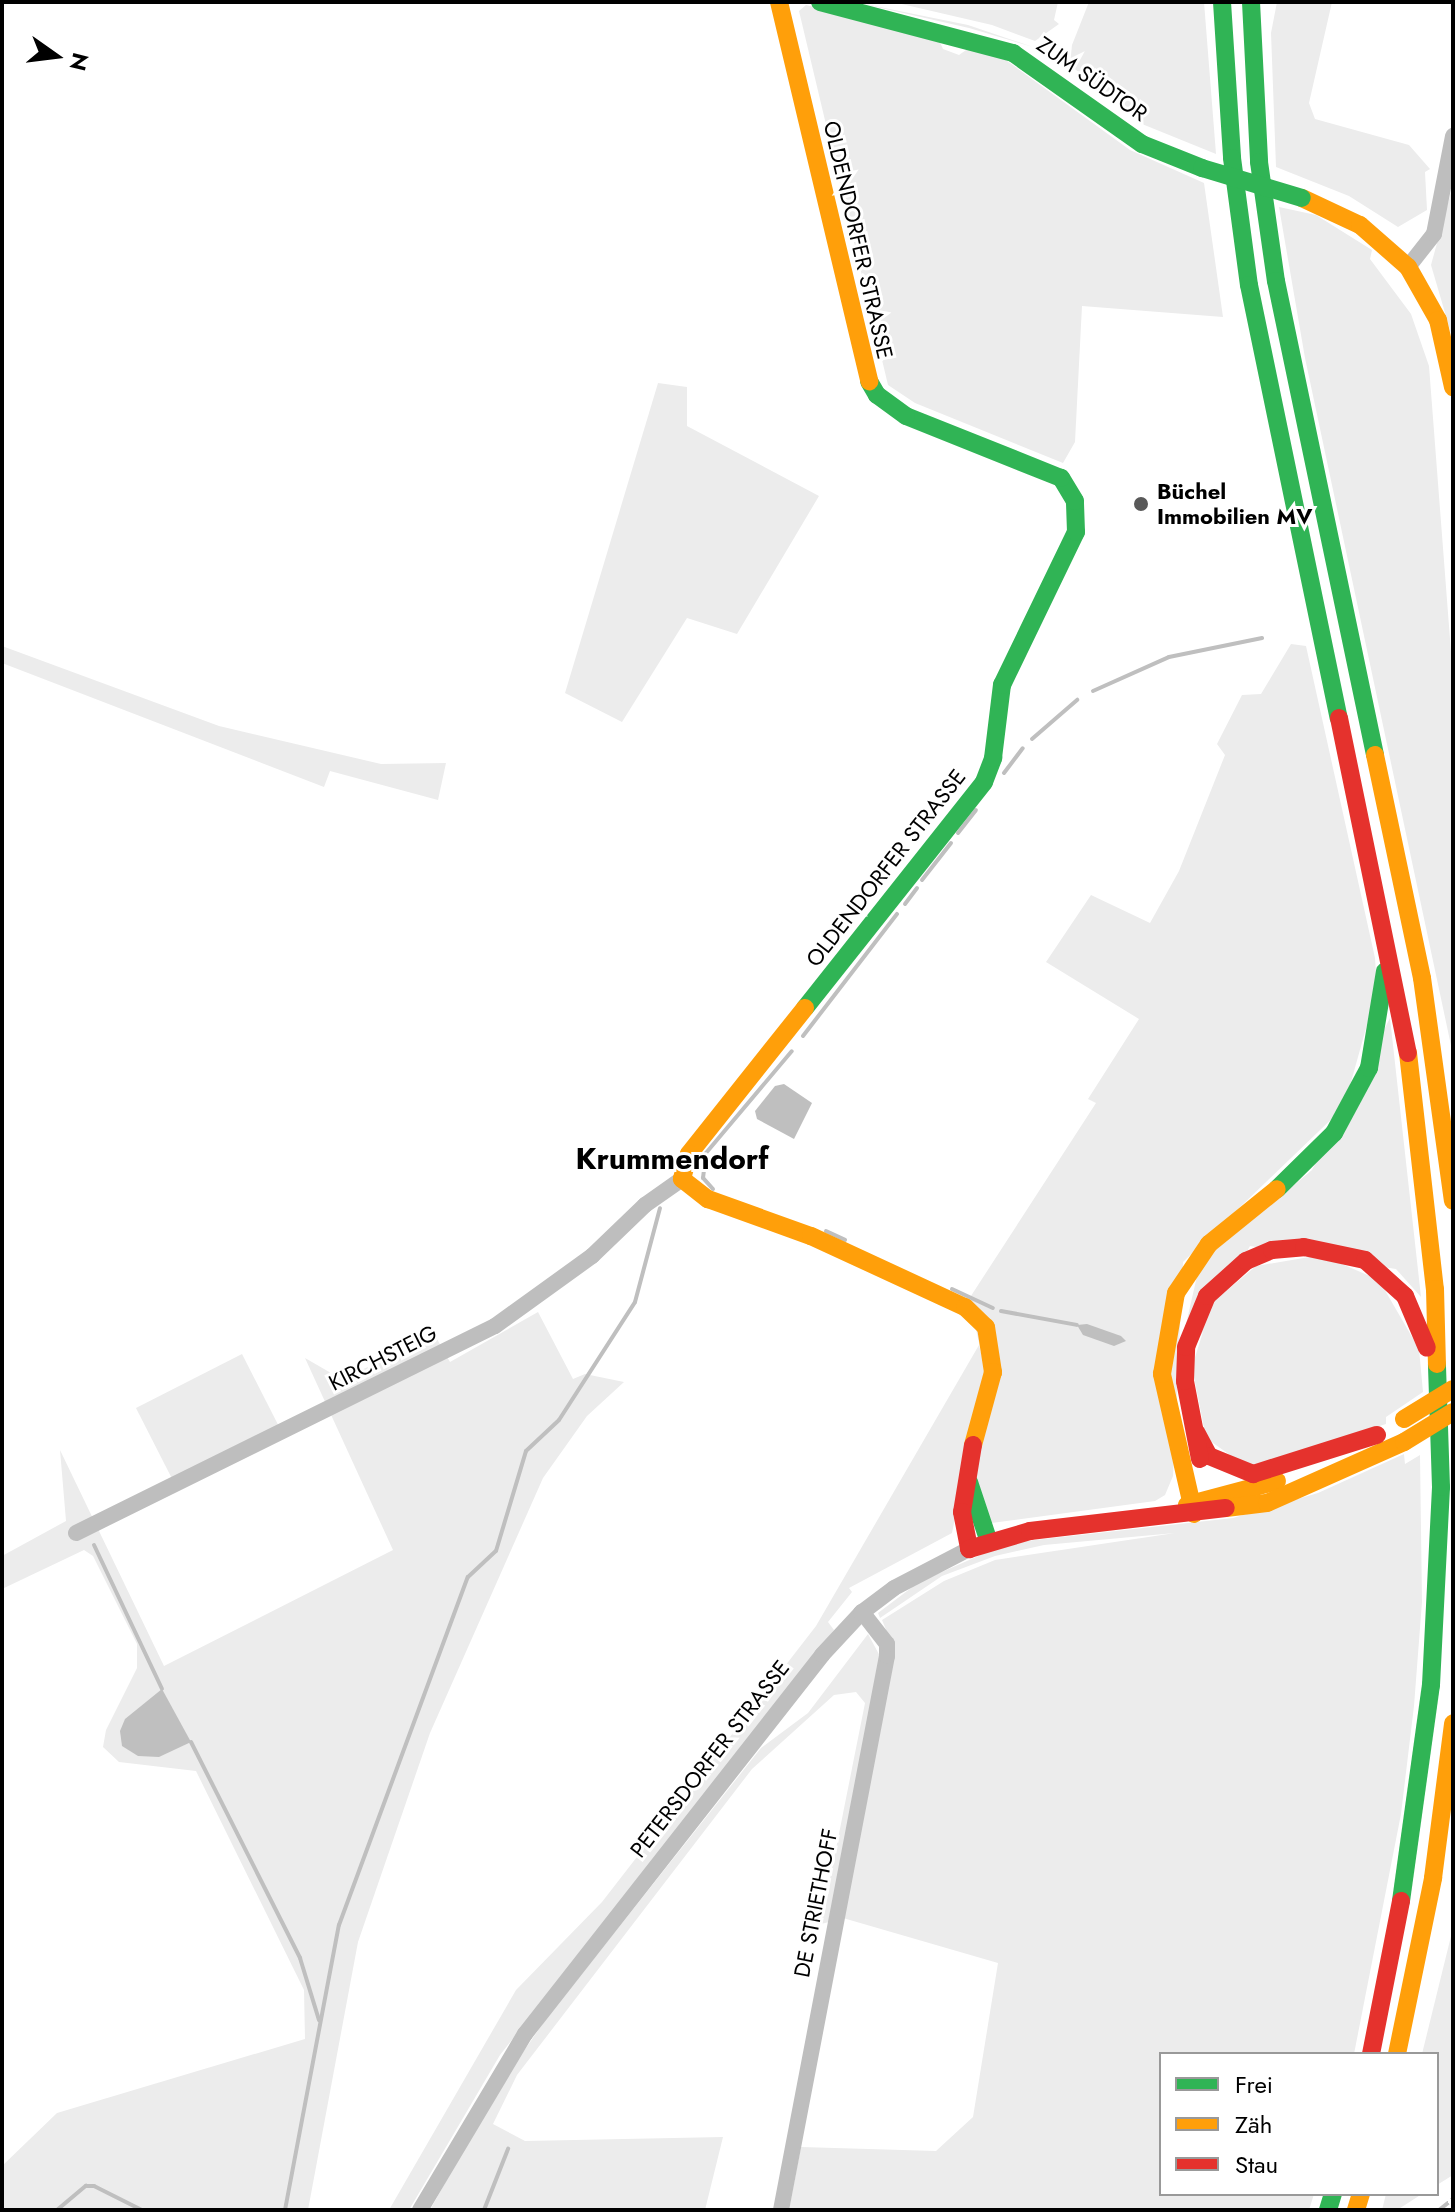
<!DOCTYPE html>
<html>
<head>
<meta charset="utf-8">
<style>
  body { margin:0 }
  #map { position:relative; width:1455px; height:2212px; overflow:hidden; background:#fff; font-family:Jost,sans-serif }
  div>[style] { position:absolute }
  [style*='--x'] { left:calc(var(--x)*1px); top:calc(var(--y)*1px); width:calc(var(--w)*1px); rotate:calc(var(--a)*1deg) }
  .green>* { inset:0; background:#ececec; transform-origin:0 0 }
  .water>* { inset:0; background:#bfbfbf }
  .stream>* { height:4px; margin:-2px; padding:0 2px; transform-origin:2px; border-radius:2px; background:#bfbfbf }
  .street>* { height:16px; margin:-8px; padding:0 8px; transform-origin:8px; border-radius:8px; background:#bebebe }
  .fast>* { height:18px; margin:-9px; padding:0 9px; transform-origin:9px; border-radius:9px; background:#30b455 }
  .slow>* { height:18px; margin:-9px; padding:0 9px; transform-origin:9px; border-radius:9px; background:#ff9f0a }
  .jam>* { height:18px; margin:-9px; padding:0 9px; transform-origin:9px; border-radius:9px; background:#e5322d }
  .rail>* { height:4px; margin-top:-2px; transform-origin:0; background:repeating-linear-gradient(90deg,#bebebe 0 12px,transparent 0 16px) }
  .fast-bridge>* { height:18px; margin:-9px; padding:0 9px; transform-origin:9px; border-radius:9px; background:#30b455 }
  .slow-bridge>* { height:18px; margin:-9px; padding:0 9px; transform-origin:9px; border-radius:9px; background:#ff9f0a }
  .dots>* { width:22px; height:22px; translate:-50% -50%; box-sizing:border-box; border:4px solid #fff; border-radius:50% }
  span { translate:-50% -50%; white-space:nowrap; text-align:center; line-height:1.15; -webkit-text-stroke:6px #fff; paint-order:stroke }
  .street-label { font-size:22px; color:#000 }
  .poi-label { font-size:22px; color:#000; font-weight:700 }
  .left { translate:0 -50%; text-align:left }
  .district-label { font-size:30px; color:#000; font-weight:700 }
  .frame { position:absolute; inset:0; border:4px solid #000; pointer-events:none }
  .legend { position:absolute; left:1159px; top:2052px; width:280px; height:144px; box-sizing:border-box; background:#fff; border:2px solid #999; margin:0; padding:10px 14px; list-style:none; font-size:24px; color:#000 }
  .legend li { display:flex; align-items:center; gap:16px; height:40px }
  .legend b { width:40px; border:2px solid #999 }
  .north { position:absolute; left:16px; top:16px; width:80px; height:80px; -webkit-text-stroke:6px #fff; paint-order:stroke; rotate:104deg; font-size:22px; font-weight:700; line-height:32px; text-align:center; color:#000 }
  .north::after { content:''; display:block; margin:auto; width:28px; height:36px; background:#000; clip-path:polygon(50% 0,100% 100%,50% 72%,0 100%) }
</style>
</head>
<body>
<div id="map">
  <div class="green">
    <i style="clip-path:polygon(855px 2px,968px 25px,1033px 47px,969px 28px)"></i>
    <i style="clip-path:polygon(893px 2px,1058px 2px,1054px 20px,1059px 24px,1035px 41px,992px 25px)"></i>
    <i style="clip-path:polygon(1089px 2px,1204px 2px,1216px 154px,1142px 124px,1070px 65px,1072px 45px)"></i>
    <i style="clip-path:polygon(1277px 2px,1332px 2px,1309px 103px,1315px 119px,1409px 145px,1430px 169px,1425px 172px,1427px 210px,1398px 227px,1349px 196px,1276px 167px,1271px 33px)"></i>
    <i style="clip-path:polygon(806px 5px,938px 38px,943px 49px,959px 55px,969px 48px,1003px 58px,1130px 150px,1204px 183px,1223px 317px,1082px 306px,1075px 442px,1063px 463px,915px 403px,888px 385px,799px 11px)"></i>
    <i style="clip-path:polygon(1453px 185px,1453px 340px,1431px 265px)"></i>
    <i style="clip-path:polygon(1279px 207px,1316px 215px,1372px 250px,1370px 259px,1411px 314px,1429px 366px,1453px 678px,1453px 1055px,1305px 358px)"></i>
    <i style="clip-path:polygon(658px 383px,687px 387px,687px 426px,819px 496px,737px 634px,687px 618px,622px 722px,565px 693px)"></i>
    <i style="clip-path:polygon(1291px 644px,1306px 646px,1375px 958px,1377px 989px,1344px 1107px,1183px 1262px,1173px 1476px,1165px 1495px,1155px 1501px,984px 1524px,969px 1481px,990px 1391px,969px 1299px,1096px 1103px,1088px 1099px,1139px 1019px,1046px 962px,1091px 895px,1150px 923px,1179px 871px,1225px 755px,1217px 744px,1242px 695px,1261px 694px)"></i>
    <i style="clip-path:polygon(2px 646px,219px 726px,381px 764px,446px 763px,438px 800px,330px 771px,324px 787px,2px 663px)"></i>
    <i style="clip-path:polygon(1390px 1018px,1421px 1297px,1396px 1269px,1250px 1246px,1171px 1390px,1200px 1263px,1312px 1170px)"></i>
    <i style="clip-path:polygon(1321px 1255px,1379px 1280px,1419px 1349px,1423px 1392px,1386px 1417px,1386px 1424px,1247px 1467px,1206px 1438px,1192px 1367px,1212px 1303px,1256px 1266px)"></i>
    <i style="clip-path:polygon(538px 1312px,573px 1379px,585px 1374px,624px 1382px,587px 1416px,543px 1478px,430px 1733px,358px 1942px,308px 2210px,2px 2210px,2px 2166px,57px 2113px,305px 2039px,304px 1990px,196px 1771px,119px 1762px,103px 1747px,106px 1730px,137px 1668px,137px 1644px,93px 1556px,84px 1550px,2px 1589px,2px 1556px,66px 1521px,60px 1450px,164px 1666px,393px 1550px,305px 1358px,331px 1373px,351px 1374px,437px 1339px,450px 1362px)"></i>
    <i style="clip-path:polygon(979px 1345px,985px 1369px,952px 1533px,849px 1588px,852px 1592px,828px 1622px,834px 1630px,500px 2055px,409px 2210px,389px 2210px,516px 1990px,602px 1902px,816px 1626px)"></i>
    <i style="left:242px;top:1354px;width:89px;height:119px;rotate:63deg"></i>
    <i style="clip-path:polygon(1404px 1454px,1405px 1464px,1420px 1455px,1422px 1602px,1414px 1706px,1401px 1814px,1354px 2054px,1161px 2054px,1161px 2194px,1314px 2194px,1309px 2210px,789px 2210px,801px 2147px,936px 2151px,973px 2117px,998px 1963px,843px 1918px,892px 1644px,882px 1620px,944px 1581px,995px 1560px,1175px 1533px,1044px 1545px,995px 1556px,942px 1576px,880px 1618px,878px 1613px,919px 1582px,992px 1550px,1026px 1541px,1233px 1518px,1318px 1493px)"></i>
    <i style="clip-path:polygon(868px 1634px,881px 1658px,829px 1922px,821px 1924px,865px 1703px,856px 1692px,834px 1695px,752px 1769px,517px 2075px,493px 2124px,525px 2141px,723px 2137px,705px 2210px,430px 2210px,499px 2087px,546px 2019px,761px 1748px,808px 1713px)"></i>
    <i style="clip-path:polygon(1453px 1928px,1453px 2175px,1437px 2185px,1437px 2054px,1422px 2054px)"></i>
    <i style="clip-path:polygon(1386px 2194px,1422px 2194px,1397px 2210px,1382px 2210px)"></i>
  </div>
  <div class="water">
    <i style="clip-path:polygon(784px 1084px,812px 1103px,794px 1139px,757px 1119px,755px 1111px,775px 1086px)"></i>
    <i style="clip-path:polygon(1087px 1324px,1121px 1336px,1126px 1341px,1114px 1346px,1083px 1335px,1077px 1325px)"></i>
    <i style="clip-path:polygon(162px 1689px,191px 1742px,159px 1757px,138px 1756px,122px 1746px,120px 1731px,125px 1719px)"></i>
  </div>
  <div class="stream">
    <i style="--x:1093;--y:691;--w:83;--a:-24.1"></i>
    <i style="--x:1169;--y:657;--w:95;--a:-11.5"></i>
    <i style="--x:1032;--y:739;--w:60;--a:-40.9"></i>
    <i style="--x:1004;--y:773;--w:31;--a:-53"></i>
    <i style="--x:958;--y:833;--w:29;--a:-52"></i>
    <i style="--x:922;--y:880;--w:47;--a:-51.9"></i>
    <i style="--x:905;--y:904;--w:20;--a:-53"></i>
    <i style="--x:803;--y:1036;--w:154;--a:-52.4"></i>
    <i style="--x:713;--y:1189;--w:15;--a:-132"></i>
    <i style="--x:703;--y:1178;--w:25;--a:-83"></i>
    <i style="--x:706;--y:1153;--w:133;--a:-49.9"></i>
    <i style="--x:826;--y:1231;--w:21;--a:25"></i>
    <i style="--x:952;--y:1289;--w:45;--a:24.9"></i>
    <i style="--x:1001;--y:1311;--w:77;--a:10.4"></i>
    <i style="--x:94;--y:1545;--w:159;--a:64.7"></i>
    <i style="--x:191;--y:1742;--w:242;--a:63.2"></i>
    <i style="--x:300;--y:1958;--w:65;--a:73"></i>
    <i style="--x:57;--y:2210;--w:38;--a:-40"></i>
    <i style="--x:86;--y:2186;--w:8;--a:0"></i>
    <i style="--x:94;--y:2186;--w:54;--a:26.6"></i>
    <i style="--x:285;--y:2210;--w:290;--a:-79.3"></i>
    <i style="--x:339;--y:1925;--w:371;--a:-69.7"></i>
    <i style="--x:468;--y:1577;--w:38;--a:-43"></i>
    <i style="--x:496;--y:1551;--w:104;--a:-73.3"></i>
    <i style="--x:526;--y:1451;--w:45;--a:-43.2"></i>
    <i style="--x:559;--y:1420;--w:140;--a:-57.2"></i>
    <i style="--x:635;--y:1302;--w:97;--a:-75.1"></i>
    <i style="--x:484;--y:2210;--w:66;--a:-68.5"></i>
  </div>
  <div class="street">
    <i style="--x:1408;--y:267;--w:42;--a:-51.8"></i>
    <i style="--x:1434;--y:234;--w:100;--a:-79"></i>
    <i style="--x:76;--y:1533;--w:467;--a:-26.3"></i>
    <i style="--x:495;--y:1326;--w:120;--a:-35.8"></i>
    <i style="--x:592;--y:1256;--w:74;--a:-43.9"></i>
    <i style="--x:645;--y:1205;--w:45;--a:-35.1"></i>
    <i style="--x:420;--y:2210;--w:205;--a:-59.2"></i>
    <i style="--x:525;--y:2034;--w:482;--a:-51.9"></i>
    <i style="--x:822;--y:1655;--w:57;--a:-47.1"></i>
    <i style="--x:861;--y:1613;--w:41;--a:-37.1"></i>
    <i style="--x:894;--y:1588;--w:85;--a:-27.5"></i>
    <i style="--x:781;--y:2210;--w:564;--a:-79.17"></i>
    <i style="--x:887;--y:1656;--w:12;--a:-90"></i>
    <i style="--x:887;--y:1644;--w:41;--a:-128"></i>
  </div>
  <div class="fast">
    <i style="--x:820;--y:2;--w:200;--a:14.8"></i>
    <i style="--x:1013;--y:53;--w:158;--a:35.2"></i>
    <i style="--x:1142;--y:144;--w:65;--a:21.8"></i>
    <i style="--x:1222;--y:2;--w:156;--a:86.3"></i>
    <i style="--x:1232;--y:158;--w:128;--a:82.4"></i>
    <i style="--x:1249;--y:285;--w:442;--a:78.3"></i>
    <i style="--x:1251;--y:2;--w:160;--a:87.1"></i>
    <i style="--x:1259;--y:162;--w:120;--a:81.9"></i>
    <i style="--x:1276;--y:281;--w:484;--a:78.2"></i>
    <i style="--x:805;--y:1008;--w:288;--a:-51.6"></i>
    <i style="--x:984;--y:782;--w:26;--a:-69"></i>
    <i style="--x:993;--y:758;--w:74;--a:-83"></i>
    <i style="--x:1002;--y:685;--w:170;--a:-64.2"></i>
    <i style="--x:1076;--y:532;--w:31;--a:-92"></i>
    <i style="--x:1075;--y:501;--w:27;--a:-121"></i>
    <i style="--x:1061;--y:478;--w:167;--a:-158.2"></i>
    <i style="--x:906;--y:416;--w:36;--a:-144"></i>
    <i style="--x:877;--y:395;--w:16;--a:-120"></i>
    <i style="--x:1277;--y:1189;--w:80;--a:-44.5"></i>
    <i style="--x:1334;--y:1133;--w:74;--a:-61.7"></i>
    <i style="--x:1369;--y:1068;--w:98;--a:-80.6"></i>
    <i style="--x:969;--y:1482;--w:63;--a:71.6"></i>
    <i style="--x:1401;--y:1901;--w:218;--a:-82.1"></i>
    <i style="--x:1431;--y:1685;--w:198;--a:-87.1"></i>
    <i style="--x:1441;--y:1487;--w:123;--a:-91.9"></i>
    <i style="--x:1328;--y:2210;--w:17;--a:-73"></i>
  </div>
  <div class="slow">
    <i style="--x:779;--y:2;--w:390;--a:76.6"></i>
    <i style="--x:1302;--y:198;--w:64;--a:25"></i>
    <i style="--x:1360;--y:225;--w:64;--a:41.2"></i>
    <i style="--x:1408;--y:267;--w:61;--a:60.5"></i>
    <i style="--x:1438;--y:320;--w:69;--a:77.4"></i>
    <i style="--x:1375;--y:755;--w:228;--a:78.1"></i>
    <i style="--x:1422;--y:978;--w:225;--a:82.1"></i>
    <i style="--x:805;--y:1008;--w:186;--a:128.5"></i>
    <i style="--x:689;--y:1154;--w:26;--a:106"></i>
    <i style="--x:682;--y:1179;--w:33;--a:38"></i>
    <i style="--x:708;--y:1199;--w:109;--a:19.8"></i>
    <i style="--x:811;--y:1236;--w:170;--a:24.8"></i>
    <i style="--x:965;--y:1307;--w:29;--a:44"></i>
    <i style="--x:986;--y:1327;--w:46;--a:81.2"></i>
    <i style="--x:993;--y:1372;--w:76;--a:105.3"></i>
    <i style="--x:1408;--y:1053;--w:238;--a:83.5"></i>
    <i style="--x:1435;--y:1289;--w:75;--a:88.5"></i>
    <i style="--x:1187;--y:1505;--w:93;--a:-14.9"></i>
    <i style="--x:1226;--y:1508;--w:41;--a:-7"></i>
    <i style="--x:1267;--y:1503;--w:150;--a:-24"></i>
    <i style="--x:1194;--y:1514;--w:144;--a:-102.9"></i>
    <i style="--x:1162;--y:1374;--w:82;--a:-80.2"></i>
    <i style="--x:1176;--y:1293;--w:59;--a:-56"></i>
    <i style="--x:1209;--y:1244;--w:87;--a:-39"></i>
    <i style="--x:1397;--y:2054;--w:180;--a:-78.4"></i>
    <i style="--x:1433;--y:1878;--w:156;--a:-82.6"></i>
    <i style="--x:1356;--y:2210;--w:17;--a:-73"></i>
  </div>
  <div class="jam">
    <i style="--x:1339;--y:718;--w:342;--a:78.4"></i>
    <i style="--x:1196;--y:1432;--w:27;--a:62"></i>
    <i style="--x:1209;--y:1456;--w:48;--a:22.2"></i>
    <i style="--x:1253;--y:1474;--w:130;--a:-17.5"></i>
    <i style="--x:973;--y:1445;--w:68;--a:99.3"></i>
    <i style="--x:962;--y:1512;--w:38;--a:79"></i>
    <i style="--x:969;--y:1549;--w:64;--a:-16.4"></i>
    <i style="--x:1030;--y:1531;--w:197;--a:-6.7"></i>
    <i style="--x:1200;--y:1459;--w:79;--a:-100.9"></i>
    <i style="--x:1185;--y:1381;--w:34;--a:-88"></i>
    <i style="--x:1186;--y:1347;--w:55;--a:-67.6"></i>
    <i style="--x:1207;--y:1296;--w:52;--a:-41.9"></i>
    <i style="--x:1246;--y:1261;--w:28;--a:-23"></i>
    <i style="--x:1272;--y:1250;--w:32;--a:-5"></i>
    <i style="--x:1304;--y:1247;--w:62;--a:12"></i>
    <i style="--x:1365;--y:1260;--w:54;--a:42"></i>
    <i style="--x:1405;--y:1296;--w:56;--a:67.1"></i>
    <i style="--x:1371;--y:2054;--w:156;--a:-78.9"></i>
  </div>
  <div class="rail">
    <i style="--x:1439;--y:2210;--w:18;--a:-38"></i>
  </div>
  <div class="fast-bridge">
    <i style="--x:1202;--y:168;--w:104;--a:16.7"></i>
  </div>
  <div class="slow-bridge">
    <i style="--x:1404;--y:1419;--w:57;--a:-31.5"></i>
    <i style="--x:1404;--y:1442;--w:57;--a:-31.5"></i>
  </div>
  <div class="dots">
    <i style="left:1141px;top:504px;background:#595959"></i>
  </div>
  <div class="street-label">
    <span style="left:1092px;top:79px;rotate:35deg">ZUM SÜDTOR</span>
    <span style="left:858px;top:240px;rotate:77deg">OLDENDORFER STRASSE</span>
    <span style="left:886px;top:868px;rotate:-52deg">OLDENDORFER STRASSE</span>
    <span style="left:383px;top:1358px;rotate:-27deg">KIRCHSTEIG</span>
    <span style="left:710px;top:1759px;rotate:-52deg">PETERSDORFER STRASSE</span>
    <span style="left:816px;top:1903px;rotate:-79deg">DE STRIETHOFF</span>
  </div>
  <div class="poi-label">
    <span class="left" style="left:1157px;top:504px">Büchel<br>Immobilien MV</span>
  </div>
  <div class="district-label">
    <span style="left:672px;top:1159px">Krummendorf</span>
  </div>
  <div class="frame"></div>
  <ul class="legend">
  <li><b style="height:10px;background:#30b455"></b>Frei</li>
  <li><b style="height:10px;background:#ff9f0a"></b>Zäh</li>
  <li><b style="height:10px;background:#e5322d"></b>Stau</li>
  </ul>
  <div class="north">N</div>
</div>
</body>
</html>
